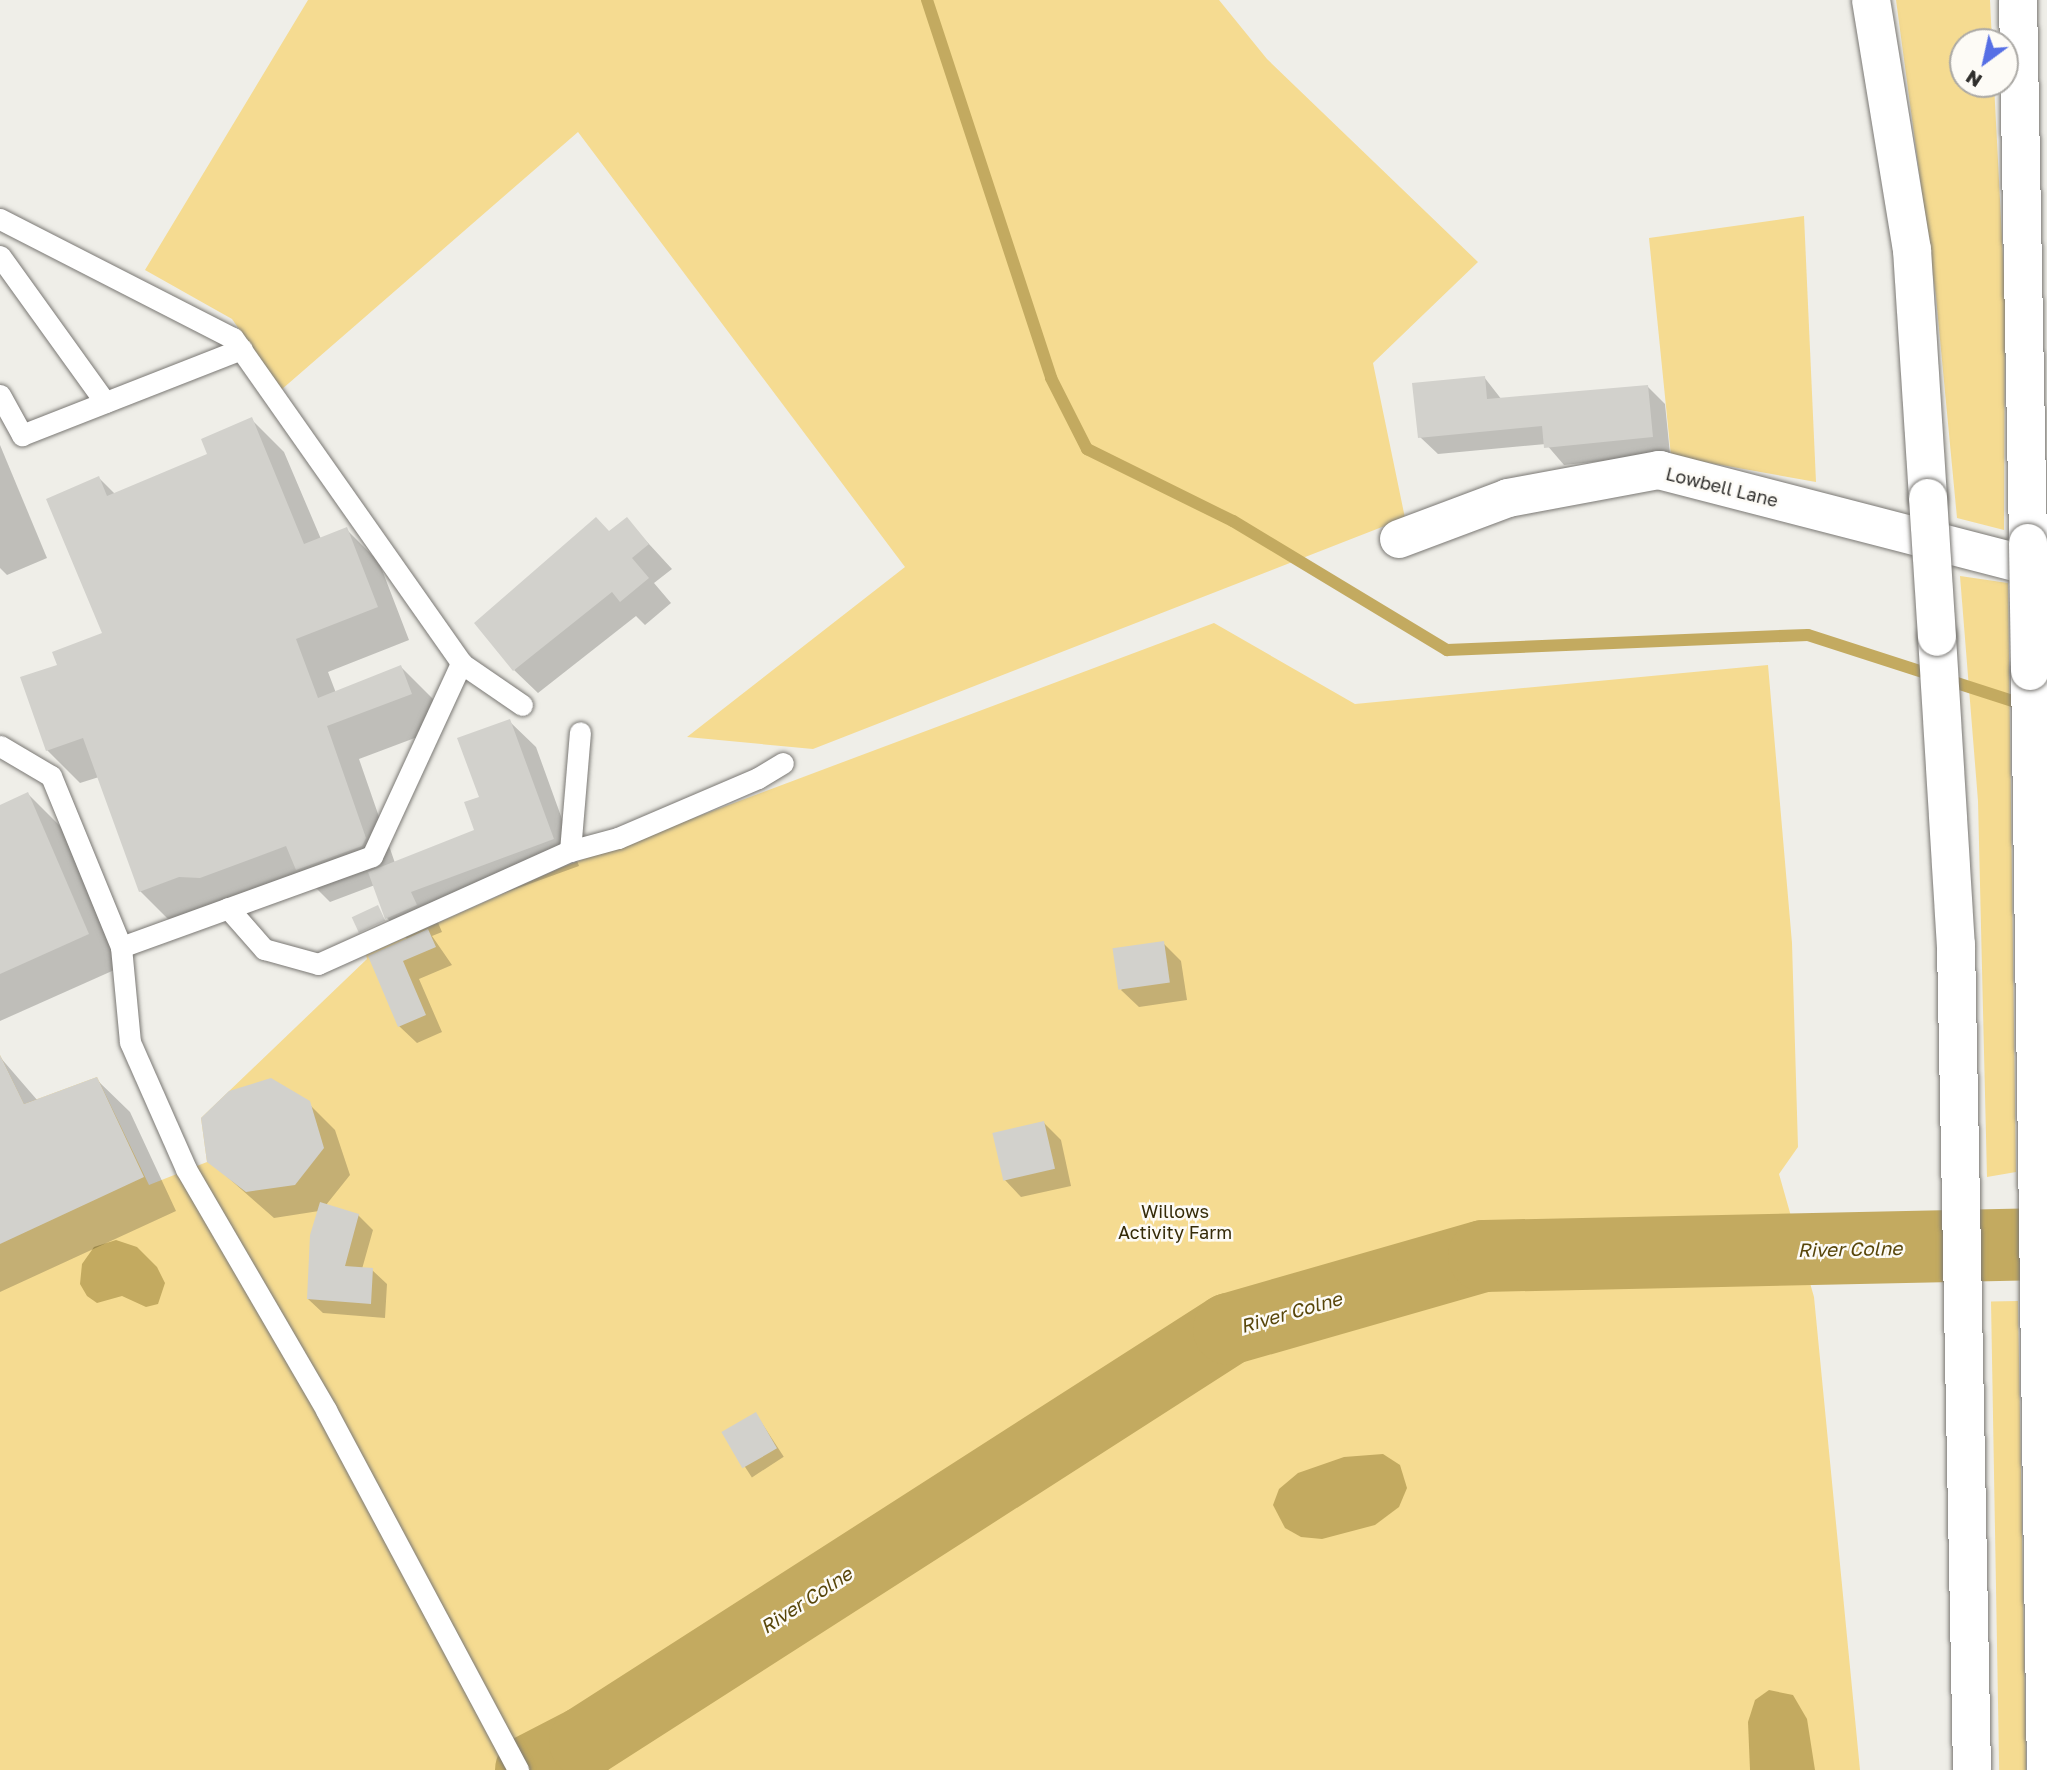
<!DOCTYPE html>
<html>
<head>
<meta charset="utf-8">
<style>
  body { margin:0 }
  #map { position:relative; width:2047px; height:1770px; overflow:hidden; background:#efeee8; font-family:"Golos Text",sans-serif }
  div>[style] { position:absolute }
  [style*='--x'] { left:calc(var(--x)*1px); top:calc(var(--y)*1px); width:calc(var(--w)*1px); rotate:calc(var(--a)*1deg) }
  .green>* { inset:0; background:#f5db91; transform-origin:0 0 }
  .water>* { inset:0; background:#c3aa60 }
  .shadow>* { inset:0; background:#0003; transform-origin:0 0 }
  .stream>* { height:12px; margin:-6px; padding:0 6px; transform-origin:6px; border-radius:6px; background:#c3aa60 }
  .river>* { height:72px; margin:-36px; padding:0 36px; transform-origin:36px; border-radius:36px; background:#c3aa60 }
  .building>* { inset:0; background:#d2d1cc; transform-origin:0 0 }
  .roads { filter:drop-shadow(0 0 2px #7a7874) drop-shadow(0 0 2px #7a7874) }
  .lane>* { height:21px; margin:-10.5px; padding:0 10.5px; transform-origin:10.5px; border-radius:10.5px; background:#fff }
  .street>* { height:38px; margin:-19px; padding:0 19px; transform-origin:19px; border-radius:19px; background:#fff }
  .primary>* { height:38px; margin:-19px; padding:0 19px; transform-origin:19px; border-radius:19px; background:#fff }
  .bridges { filter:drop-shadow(0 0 2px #7a7874) drop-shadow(0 0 2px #7a7874) }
  .primary-bridge>* { height:38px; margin:-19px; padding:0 19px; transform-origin:19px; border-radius:19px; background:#fff }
  span { translate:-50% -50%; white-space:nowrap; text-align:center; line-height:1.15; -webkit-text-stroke:5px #fdfbf6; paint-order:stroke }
  .street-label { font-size:18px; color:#2f2e2c }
  .park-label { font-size:18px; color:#352b08 }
  .water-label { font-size:19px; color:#58460a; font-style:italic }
  .north { position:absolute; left:1949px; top:28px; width:70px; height:70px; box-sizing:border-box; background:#fdfbf6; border:2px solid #aba9a5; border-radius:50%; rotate:213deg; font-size:19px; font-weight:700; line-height:28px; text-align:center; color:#2f2e2c }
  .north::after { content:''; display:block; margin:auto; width:24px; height:32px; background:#566fe5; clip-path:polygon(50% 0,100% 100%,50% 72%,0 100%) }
</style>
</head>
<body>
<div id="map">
  <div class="green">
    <i style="clip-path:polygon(308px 0,1219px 0,1267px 59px,1478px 262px,1373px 363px,1405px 518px,813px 749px,687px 737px,905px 567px,578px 132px,281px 390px,232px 319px,145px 270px)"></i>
    <i style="clip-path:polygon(1896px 0,1990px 0,1992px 42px,1963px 42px,1963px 84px,1994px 84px,2005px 296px,2004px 530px,1957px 518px,1936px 297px)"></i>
    <i style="clip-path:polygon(1804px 216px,1816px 482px,1671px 456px,1649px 238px)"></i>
    <i style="clip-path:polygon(1960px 576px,2008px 583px,2016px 1172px,1987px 1177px,1978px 801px)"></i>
    <i style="clip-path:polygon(1214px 623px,1355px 704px,1768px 665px,1792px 943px,1798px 1147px,1779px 1174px,1814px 1297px,1860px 1770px,0 1770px,0 1055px,24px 1104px,97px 1077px,149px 1185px,207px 1162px,201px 1118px,367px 959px,366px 955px,563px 867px)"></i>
    <i style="left:2018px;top:1301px;width:469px;height:27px;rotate:89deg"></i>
  </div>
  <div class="water">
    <i style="clip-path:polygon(116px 1240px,137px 1247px,157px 1267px,165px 1283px,158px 1304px,146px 1307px,122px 1296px,97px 1303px,87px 1296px,80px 1284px,82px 1264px,94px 1247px)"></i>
    <i style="clip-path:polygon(1383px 1454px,1400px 1465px,1407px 1488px,1399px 1507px,1375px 1525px,1322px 1539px,1301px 1537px,1285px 1528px,1273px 1505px,1279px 1489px,1298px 1473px,1344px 1457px)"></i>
    <i style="clip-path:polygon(1769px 1690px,1793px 1695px,1807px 1719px,1815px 1770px,1750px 1770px,1748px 1722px,1755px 1700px)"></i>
  </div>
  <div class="shadow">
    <i style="clip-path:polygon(1484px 377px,1502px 400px,1648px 387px,1665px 404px,1670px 454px,1564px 465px,1546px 444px,1438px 454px,1420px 437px)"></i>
    <i style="clip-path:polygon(251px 419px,284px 452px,321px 539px,346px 529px,379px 562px,409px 640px,328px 672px,336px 693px,401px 667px,434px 700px,444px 727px,359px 759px,395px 863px,477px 831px,481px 798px,509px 721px,536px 747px,579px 866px,436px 918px,442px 932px,432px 936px,452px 965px,419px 979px,442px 1032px,417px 1043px,399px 1026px,370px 957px,408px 940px,387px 918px,375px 885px,330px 902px,310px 882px,173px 924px,140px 891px,99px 777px,80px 783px,47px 750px,59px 666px,105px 634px,99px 478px,115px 494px,210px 455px)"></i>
    <i style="clip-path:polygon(0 445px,47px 558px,7px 575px,0 568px)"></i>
    <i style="clip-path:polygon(626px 519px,672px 569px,654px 583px,671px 603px,645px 625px,636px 616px,538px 693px,514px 670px,610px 533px)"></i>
    <i style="clip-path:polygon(28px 794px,61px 827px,121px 967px,0 1021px,0 806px)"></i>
    <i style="clip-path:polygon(1163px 943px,1181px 961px,1187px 1000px,1139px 1007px,1121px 990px)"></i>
    <i style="clip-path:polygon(0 1057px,38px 1101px,96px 1079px,130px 1112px,176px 1211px,0 1292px)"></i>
    <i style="clip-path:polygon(308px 1103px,335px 1130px,350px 1175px,326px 1205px,358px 1215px,373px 1230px,362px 1269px,372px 1270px,387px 1284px,385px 1318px,323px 1313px,308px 1299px,319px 1211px,274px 1218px,209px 1161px)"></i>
    <i style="clip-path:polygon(1043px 1122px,1061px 1140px,1071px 1186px,1021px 1197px,1004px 1179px)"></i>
    <i style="left:756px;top:1414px;width:51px;height:38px;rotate:57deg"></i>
  </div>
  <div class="stream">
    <i style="--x:927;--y:0;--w:398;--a:71.8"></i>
    <i style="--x:1051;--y:378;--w:80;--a:63.1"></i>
    <i style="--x:1087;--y:449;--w:163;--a:26.3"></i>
    <i style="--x:1233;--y:521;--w:250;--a:31.1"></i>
    <i style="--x:1447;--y:650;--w:361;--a:-2.4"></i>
    <i style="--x:1808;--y:635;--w:228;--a:17.9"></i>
  </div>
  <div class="river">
    <i style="--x:531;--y:1770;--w:61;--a:-27.4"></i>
    <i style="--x:585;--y:1742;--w:765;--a:-32.67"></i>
    <i style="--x:1229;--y:1329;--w:265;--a:-16"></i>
    <i style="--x:1484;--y:1256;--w:563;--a:-1.22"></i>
  </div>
  <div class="building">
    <i style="clip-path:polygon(1485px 376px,1487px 399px,1648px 385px,1653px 437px,1544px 448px,1542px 426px,1418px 438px,1412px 383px)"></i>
    <i style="clip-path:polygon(252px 417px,304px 544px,347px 527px,378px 607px,296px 639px,318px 698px,401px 665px,412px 694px,327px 726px,366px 838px,362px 846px,296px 870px,286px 846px,200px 878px,179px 877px,139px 892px,83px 738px,46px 751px,20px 677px,57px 665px,52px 652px,102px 633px,46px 499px,99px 476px,107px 496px,207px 454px,201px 439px)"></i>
    <i style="clip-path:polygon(596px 517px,609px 531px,627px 517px,649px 544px,632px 558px,649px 578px,620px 602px,612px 592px,513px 671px,474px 623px)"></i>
    <i style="clip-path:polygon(510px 719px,554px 839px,411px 892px,417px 905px,385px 919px,368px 872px,474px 830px,464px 802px,479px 797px,457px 738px)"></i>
    <i style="clip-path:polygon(28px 792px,89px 934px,0 974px,0 805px)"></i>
    <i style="left:378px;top:905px;width:17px;height:29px;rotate:65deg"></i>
    <i style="clip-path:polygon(428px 929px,436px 947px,403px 961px,426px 1015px,398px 1027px,368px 956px)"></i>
    <i style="left:1164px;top:941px;width:42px;height:52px;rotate:82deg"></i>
    <i style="clip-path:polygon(0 1055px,24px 1104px,97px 1077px,144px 1177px,0 1244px)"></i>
    <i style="clip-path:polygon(271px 1078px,310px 1101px,324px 1148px,295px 1185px,246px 1192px,207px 1162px,201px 1118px,229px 1091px)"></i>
    <i style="left:1044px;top:1121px;width:49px;height:53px;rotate:77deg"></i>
    <i style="clip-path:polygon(320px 1202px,359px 1214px,345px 1266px,373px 1268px,371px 1304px,307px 1299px,310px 1235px)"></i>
    <i style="left:756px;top:1412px;width:42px;height:40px;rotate:60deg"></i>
  </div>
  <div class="roads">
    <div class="lane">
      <i style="--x:0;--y:219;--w:262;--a:27.1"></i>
      <i style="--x:233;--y:338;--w:397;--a:54.9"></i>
      <i style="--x:461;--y:663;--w:74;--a:34.5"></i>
      <i style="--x:0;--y:256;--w:180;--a:54.3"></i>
      <i style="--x:0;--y:395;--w:46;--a:61.2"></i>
      <i style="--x:22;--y:435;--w:236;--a:-21.4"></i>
      <i style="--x:0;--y:746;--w:59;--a:30.5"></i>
      <i style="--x:51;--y:776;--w:185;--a:67.7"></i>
      <i style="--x:121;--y:947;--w:95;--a:84.6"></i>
      <i style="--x:130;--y:1042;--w:139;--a:66.2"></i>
      <i style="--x:186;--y:1169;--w:279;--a:59.8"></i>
      <i style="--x:326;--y:1410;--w:408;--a:61.9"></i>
      <i style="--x:570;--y:851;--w:50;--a:-15.2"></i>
      <i style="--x:618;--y:838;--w:152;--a:-23.2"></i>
      <i style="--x:758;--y:778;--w:29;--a:-31"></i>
      <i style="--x:228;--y:908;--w:55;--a:48.7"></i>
      <i style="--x:264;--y:949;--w:56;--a:15.5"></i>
      <i style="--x:318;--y:964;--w:276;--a:-24.2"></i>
      <i style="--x:570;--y:851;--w:119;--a:-85.2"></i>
      <i style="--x:121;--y:947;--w:267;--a:-19.9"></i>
      <i style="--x:372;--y:856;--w:213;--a:-65.2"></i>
    </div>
    <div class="street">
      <i style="--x:1399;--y:539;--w:116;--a:-20.6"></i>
      <i style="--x:1508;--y:498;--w:154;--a:-10.5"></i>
      <i style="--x:1659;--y:470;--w:401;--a:14.5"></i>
    </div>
    <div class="primary">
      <i style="--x:1871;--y:0;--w:253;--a:80.7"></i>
      <i style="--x:1912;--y:250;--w:249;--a:86.3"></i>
      <i style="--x:2018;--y:0;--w:543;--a:88.94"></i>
      <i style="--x:1937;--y:637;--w:309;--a:86.5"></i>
      <i style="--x:1956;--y:945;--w:825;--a:88.89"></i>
      <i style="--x:2030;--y:671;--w:1099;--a:89.17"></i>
    </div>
  </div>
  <div class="bridges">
    <div class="primary-bridge">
      <i style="--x:1928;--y:498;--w:139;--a:86.3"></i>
      <i style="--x:2028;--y:543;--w:128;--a:89.1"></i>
    </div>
  </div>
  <div class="street-label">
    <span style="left:1722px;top:487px;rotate:14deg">Lowbell Lane</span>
  </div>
  <div class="park-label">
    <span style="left:1175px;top:1222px">Willows<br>Activity Farm</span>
  </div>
  <div class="water-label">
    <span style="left:1850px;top:1249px;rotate:-1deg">River Colne</span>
    <span style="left:1291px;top:1312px;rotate:-16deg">River Colne</span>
    <span style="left:806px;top:1600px;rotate:-33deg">River Colne</span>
  </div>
  <div class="north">N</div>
</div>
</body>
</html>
